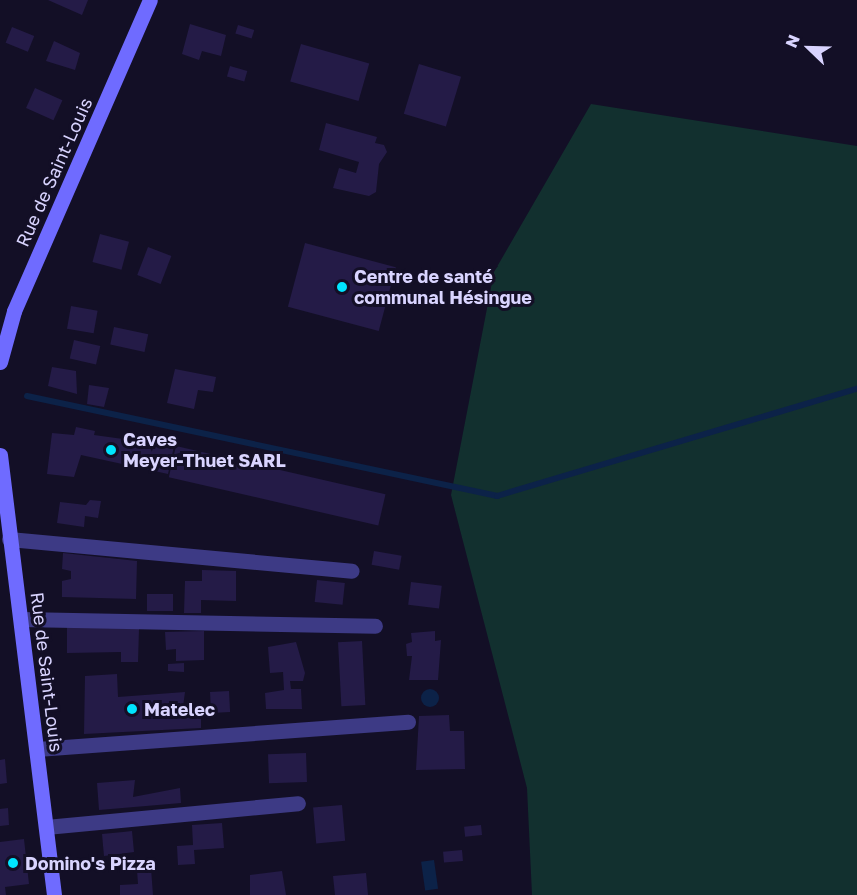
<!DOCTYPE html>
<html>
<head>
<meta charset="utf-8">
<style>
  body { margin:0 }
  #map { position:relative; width:857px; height:895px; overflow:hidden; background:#130f26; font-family:"Golos Text",sans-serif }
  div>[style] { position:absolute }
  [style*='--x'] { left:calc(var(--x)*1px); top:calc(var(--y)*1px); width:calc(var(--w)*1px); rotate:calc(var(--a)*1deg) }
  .green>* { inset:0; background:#12302f }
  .water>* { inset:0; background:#0c2248; transform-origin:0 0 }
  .round { border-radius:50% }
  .stream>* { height:6px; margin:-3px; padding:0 3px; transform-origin:3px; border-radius:3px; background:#0c2248 }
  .building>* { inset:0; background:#241b47; transform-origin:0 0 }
  .street>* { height:15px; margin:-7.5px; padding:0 7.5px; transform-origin:7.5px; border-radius:7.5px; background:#3d3a85 }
  .secondary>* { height:15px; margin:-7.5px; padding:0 7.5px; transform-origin:7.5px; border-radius:7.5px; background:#6f6bff }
  .dots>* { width:16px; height:16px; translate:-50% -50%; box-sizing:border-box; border:3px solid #130f26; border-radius:50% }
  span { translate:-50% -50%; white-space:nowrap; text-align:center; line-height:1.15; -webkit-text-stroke:6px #130f26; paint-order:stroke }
  .street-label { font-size:18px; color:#d9d4ff }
  .poi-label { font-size:18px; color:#d9d4ff; font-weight:700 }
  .left { translate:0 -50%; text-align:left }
  .north { position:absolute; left:779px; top:18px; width:60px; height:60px; -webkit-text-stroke:4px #130f26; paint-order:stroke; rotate:293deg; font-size:16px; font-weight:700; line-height:24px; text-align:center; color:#d9d4ff }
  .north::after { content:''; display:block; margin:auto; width:21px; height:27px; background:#d9d4ff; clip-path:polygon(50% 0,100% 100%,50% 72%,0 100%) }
</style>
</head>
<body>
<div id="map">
  <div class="green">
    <i style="clip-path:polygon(591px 104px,857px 146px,857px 895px,532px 895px,527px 788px,451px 495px,494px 272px)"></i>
  </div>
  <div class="water">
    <i class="round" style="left:421px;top:689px;width:18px;height:18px"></i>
    <i style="left:434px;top:860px;width:29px;height:13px;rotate:82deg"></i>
  </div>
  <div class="stream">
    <i style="--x:27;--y:396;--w:481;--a:12"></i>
    <i style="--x:497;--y:496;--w:376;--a:-16.6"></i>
  </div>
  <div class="building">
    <i style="clip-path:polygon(48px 0,88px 0,82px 15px)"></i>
    <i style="clip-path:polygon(190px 24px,226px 35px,221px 56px,202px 51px,199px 60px,182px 54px)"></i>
    <i style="left:238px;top:25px;width:17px;height:9px;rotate:17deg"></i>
    <i style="left:12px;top:27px;width:24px;height:17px;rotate:22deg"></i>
    <i style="clip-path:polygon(54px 41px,80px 53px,75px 70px,46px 61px)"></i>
    <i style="left:301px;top:44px;width:71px;height:39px;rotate:16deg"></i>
    <i style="left:419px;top:64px;width:44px;height:52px;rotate:17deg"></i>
    <i style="left:230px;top:66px;width:18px;height:11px;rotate:16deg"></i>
    <i style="left:35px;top:88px;width:30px;height:22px;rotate:24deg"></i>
    <i style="clip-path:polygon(326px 123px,377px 137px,375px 143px,384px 145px,387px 152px,379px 164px,376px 192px,369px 196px,333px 188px,339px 168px,356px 173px,359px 162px,319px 150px)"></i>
    <i style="left:100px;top:234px;width:30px;height:29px;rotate:15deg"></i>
    <i style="left:305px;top:243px;width:94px;height:66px;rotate:15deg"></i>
    <i style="left:148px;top:247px;width:25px;height:30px;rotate:21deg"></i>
    <i style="left:71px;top:306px;width:27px;height:23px;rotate:10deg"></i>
    <i style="left:114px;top:327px;width:35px;height:18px;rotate:12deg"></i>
    <i style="left:74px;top:340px;width:27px;height:19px;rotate:13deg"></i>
    <i style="clip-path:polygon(52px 367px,76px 371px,77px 394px,48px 386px)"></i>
    <i style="clip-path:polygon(175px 369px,216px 377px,213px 392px,198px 390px,194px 409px,167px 403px)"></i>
    <i style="clip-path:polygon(89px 385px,109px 388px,104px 407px,87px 404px)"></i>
    <i style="clip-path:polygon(76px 427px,95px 431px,94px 435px,174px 446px,168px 474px,81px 455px,74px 477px,47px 474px,52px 433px,74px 435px)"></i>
    <i style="left:176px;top:446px;width:215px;height:32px;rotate:13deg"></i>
    <i style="clip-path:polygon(90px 500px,101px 501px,98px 518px,85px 516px,84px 527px,57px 523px,60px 502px,86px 505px)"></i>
    <i style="left:374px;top:551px;width:28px;height:14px;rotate:10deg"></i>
    <i style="clip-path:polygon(63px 553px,137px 561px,136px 599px,62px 597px,62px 581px,71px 579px,71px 571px,62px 569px)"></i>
    <i style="clip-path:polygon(202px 570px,236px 571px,236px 601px,201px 600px,201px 613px,184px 613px,185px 581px,202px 581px)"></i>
    <i style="left:317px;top:580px;width:28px;height:22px;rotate:6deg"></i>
    <i style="left:411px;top:582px;width:31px;height:23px;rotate:7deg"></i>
    <i style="left:147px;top:594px;width:26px;height:17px"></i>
    <i style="clip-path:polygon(67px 626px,139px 629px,138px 662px,121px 662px,121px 652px,67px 653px)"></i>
    <i style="clip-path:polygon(204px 631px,204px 660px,176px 661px,176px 649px,166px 650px,165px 632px)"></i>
    <i style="clip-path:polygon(435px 631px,435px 641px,441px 640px,438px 680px,409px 680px,412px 656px,407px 656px,406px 644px,412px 642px,411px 633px)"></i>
    <i style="left:362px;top:641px;width:64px;height:24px;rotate:87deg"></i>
    <i style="clip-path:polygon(296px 642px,305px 673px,303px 681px,290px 681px,291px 689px,301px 689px,302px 709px,266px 709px,265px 693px,284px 690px,283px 672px,270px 673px,268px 647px)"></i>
    <i style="clip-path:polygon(184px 663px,184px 672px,168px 671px,168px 664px)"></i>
    <i style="clip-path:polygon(117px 674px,118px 697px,185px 692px,182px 714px,201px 714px,201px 728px,84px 734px,85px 676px)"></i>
    <i style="left:229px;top:691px;width:21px;height:19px;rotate:87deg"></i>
    <i style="clip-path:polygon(449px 715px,450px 731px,464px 731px,465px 769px,416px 770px,419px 716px)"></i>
    <i style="left:306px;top:753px;width:29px;height:38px;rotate:88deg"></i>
    <i style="clip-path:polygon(5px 759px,7px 783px,0 784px,0 760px)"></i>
    <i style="clip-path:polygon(135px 780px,133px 797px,180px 788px,181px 803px,99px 810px,97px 783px)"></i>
    <i style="left:342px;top:805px;width:36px;height:29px;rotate:85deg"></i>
    <i style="clip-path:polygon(8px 808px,9px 825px,0 826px,0 809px)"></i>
    <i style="clip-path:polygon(222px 823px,224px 848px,194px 850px,195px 864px,178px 865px,177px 846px,193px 845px,192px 825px)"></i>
    <i style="left:481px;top:825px;width:10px;height:17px;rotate:84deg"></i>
    <i style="clip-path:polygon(123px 832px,132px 831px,134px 852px,104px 856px,102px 834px)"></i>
    <i style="clip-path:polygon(24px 839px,29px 884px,5px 887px,6px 895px,0 895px,0 842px)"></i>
    <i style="left:462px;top:850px;width:11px;height:19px;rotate:85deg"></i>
    <i style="clip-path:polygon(151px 868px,153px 895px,120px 895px,120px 885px,138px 884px,137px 870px)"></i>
    <i style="clip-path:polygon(282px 871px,286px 895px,250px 895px,250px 875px)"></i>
    <i style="clip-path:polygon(366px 873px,368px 895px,335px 895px,333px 876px)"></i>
  </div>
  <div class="street">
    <i style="--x:9;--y:539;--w:344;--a:5.3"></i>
    <i style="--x:21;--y:619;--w:354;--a:1.1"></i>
    <i style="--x:37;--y:749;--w:372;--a:-4.2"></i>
    <i style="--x:46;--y:827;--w:253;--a:-5.4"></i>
  </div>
  <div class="secondary">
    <i style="--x:0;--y:362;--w:53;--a:-74.6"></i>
    <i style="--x:14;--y:311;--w:339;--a:-66.4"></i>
    <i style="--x:0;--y:455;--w:443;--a:83"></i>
  </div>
  <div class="dots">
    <i style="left:342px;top:287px;background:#00e5ff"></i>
    <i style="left:111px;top:450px;background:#00e5ff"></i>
    <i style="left:132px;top:709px;background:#00e5ff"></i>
    <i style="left:13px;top:863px;background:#00e5ff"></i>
  </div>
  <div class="street-label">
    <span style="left:54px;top:172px;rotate:-66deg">Rue de Saint-Louis</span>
    <span style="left:47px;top:672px;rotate:83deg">Rue de Saint-Louis</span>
  </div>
  <div class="poi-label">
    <span class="left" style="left:354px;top:287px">Centre de santé<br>communal Hésingue</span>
    <span class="left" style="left:123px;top:450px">Caves<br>Meyer-Thuet SARL</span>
    <span class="left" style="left:144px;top:709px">Matelec</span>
    <span class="left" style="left:25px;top:863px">Domino's Pizza</span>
  </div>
  <div class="north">N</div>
</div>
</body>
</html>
